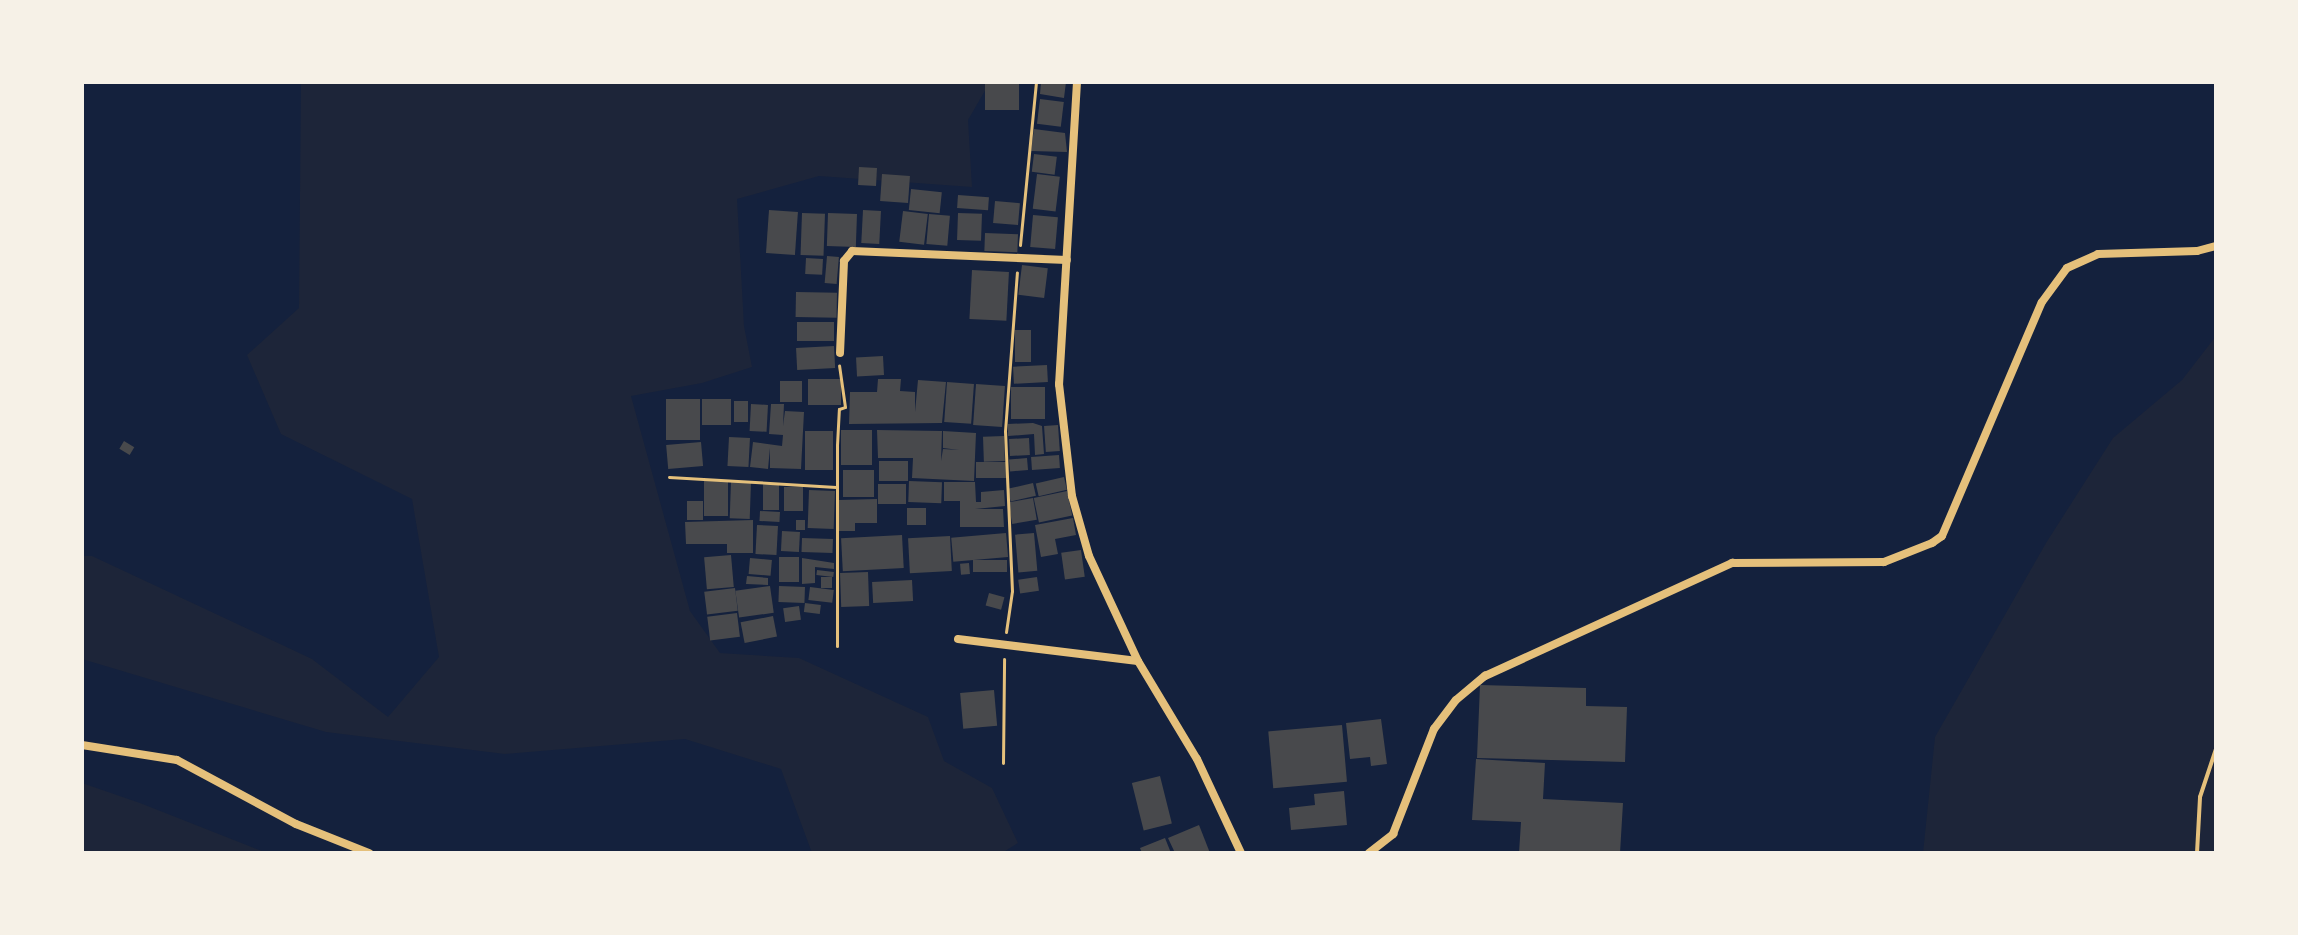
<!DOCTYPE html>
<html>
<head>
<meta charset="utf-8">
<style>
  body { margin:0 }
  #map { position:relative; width:2298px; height:935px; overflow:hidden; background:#14213d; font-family:"Work Sans",sans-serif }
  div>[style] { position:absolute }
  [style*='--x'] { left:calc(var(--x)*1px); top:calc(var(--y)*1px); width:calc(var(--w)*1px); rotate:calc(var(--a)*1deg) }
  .green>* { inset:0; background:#1d2539 }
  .building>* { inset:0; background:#48494c; transform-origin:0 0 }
  .path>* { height:3px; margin:-1.5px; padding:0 1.5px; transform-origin:1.5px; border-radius:1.5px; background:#e5c07b }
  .service>* { height:4px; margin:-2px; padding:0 2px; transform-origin:2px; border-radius:2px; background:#e5c07b }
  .minor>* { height:8px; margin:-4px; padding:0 4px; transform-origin:4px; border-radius:4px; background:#e5c07b }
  span { translate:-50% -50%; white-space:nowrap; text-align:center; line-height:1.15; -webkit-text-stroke:8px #f6f1e7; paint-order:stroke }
  .frame { position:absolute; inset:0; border:84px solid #f6f1e7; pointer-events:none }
</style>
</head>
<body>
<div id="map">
  <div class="green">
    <i style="clip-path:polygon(301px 82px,990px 82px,968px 120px,972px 187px,819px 176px,737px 199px,744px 326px,752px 367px,702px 383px,631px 396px,690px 611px,720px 653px,799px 658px,928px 717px,944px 761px,992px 788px,1018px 843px,1002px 853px,812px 853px,781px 769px,685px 739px,505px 754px,326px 732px,82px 659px,82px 556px,92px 556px,312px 659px,388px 717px,439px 657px,412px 499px,281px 434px,247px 355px,299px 308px)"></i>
    <i style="clip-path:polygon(2216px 336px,2216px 853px,1923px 853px,1935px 737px,2046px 543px,2113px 438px,2182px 380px)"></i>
    <i style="clip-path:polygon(82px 783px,140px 803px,267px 853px,82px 853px)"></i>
  </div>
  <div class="building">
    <i style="left:985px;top:82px;width:34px;height:28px"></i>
    <i style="clip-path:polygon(1041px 82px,1066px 82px,1064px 98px,1040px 94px)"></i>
    <i style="left:1040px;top:99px;width:24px;height:25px;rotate:7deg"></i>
    <i style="clip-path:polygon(1034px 129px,1065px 133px,1067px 152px,1031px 151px)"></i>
    <i style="left:1034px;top:154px;width:23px;height:18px;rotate:7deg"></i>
    <i style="left:859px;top:167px;width:18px;height:18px;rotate:3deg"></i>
    <i style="left:882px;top:174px;width:28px;height:27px;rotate:4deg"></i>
    <i style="left:1037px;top:174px;width:23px;height:35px;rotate:7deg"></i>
    <i style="left:911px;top:189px;width:31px;height:21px;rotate:6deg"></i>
    <i style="left:958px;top:195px;width:31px;height:13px;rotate:4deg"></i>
    <i style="left:995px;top:201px;width:25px;height:22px;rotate:5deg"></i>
    <i style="left:769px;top:210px;width:29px;height:43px;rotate:4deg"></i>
    <i style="left:863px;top:210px;width:18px;height:33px;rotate:3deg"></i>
    <i style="left:903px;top:211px;width:25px;height:31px;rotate:7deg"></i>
    <i style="left:802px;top:213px;width:23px;height:42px;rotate:2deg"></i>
    <i style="left:828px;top:213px;width:29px;height:33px;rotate:2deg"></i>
    <i style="left:958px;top:213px;width:24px;height:27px;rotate:2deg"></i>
    <i style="left:929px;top:214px;width:21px;height:30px;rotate:5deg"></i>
    <i style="left:1033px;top:215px;width:25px;height:32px;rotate:5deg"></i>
    <i style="left:985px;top:233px;width:33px;height:18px;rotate:2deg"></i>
    <i style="left:827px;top:256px;width:12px;height:27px;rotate:5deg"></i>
    <i style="left:806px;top:258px;width:17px;height:16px;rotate:3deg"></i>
    <i style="left:1022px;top:265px;width:26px;height:30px;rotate:7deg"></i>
    <i style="left:972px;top:270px;width:37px;height:49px;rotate:3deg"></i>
    <i style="left:796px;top:292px;width:41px;height:25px;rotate:1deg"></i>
    <i style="left:797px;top:322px;width:37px;height:19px"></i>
    <i style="left:1031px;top:330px;width:32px;height:16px;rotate:90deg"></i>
    <i style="left:834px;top:346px;width:22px;height:38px;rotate:87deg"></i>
    <i style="left:883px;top:356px;width:19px;height:27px;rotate:87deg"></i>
    <i style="left:1047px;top:365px;width:17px;height:34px;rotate:87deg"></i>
    <i style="left:841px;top:379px;width:26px;height:33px;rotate:90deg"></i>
    <i style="clip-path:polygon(878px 379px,901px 379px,900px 391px,915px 392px,915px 412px,918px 380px,946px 382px,942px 423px,849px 424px,850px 392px,877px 392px)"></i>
    <i style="left:780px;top:381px;width:22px;height:21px"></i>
    <i style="left:947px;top:382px;width:27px;height:40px;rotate:4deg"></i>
    <i style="left:976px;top:384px;width:29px;height:41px;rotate:4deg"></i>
    <i style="left:1045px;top:387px;width:32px;height:34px;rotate:90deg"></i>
    <i style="left:666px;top:399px;width:34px;height:41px"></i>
    <i style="left:702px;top:399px;width:29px;height:26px"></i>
    <i style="left:734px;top:401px;width:14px;height:21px"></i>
    <i style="left:751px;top:404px;width:17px;height:27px;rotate:3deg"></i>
    <i style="clip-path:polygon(771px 404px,784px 404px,783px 426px,785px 411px,804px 412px,801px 469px,770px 468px,770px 448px,768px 469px,750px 467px,753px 442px,782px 446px,783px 435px,769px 434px)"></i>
    <i style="clip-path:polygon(1033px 423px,1042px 426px,1044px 454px,1035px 455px,1034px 434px,1008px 436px,1008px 424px)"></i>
    <i style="left:1058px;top:425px;width:26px;height:14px;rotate:86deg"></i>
    <i style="left:841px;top:430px;width:31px;height:35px"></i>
    <i style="clip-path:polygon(877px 430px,942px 431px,941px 461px,943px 449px,959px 450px,943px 448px,943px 431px,976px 433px,974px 481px,912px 478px,913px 458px,878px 458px)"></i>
    <i style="left:805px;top:431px;width:28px;height:39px"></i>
    <i style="left:1004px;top:436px;width:25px;height:21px;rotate:88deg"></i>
    <i style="left:729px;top:437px;width:21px;height:29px;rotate:3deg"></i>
    <i style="left:1029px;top:438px;width:17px;height:20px;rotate:87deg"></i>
    <i style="left:124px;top:441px;width:12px;height:9px;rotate:31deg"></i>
    <i style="left:701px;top:442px;width:24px;height:35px;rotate:85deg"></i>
    <i style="left:1059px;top:455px;width:13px;height:28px;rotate:86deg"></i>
    <i style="left:1027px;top:458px;width:12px;height:18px;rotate:85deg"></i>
    <i style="left:879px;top:461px;width:29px;height:20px"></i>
    <i style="left:976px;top:462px;width:30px;height:16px"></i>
    <i style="left:874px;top:470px;width:27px;height:31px;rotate:90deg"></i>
    <i style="left:1064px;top:477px;width:13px;height:29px;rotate:77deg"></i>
    <i style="left:704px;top:480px;width:24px;height:36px"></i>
    <i style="left:909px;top:481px;width:33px;height:21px;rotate:2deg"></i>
    <i style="left:751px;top:482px;width:37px;height:20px;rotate:92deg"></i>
    <i style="clip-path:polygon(944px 482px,975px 482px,976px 502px,981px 502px,981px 492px,1004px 490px,1005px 506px,975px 509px,1003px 509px,1004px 527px,960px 527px,960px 501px,944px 501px)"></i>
    <i style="left:1033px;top:483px;width:13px;height:26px;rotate:77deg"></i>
    <i style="left:906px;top:484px;width:20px;height:28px;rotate:90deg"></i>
    <i style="left:763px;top:485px;width:16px;height:25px"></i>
    <i style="left:784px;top:487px;width:19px;height:24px"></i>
    <i style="left:809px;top:490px;width:26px;height:38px;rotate:2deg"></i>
    <i style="left:1067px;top:491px;width:25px;height:34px;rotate:78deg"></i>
    <i style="left:1033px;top:498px;width:22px;height:25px;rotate:80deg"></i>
    <i style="clip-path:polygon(877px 499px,877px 523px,855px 523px,855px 531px,839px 531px,839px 500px)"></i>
    <i style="left:687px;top:501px;width:16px;height:19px"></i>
    <i style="left:907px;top:508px;width:19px;height:17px"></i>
    <i style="left:760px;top:511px;width:20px;height:10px;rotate:3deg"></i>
    <i style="clip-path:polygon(1073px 518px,1076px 535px,1055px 539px,1058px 554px,1041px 557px,1035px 525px)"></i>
    <i style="clip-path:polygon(753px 520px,753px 553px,727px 553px,727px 544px,686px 544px,685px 522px)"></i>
    <i style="left:796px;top:520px;width:9px;height:10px"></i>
    <i style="left:757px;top:525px;width:21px;height:29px;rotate:3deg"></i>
    <i style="left:782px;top:531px;width:18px;height:20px;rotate:3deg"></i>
    <i style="left:1006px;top:533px;width:24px;height:55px;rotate:85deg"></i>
    <i style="left:1034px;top:533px;width:38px;height:19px;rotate:85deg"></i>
    <i style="left:902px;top:535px;width:33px;height:61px;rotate:87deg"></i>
    <i style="left:950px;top:536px;width:35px;height:42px;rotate:87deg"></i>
    <i style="left:802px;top:538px;width:31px;height:14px;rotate:2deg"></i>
    <i style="left:1081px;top:550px;width:27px;height:20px;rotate:82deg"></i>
    <i style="left:731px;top:555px;width:32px;height:27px;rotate:85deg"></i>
    <i style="left:779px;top:557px;width:20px;height:25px"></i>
    <i style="left:750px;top:558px;width:22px;height:16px;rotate:5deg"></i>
    <i style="clip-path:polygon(802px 558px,834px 563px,834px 569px,815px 567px,815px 583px,802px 584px)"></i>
    <i style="left:1007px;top:560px;width:12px;height:34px;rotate:90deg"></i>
    <i style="left:969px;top:563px;width:11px;height:9px;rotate:85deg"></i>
    <i style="left:817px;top:570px;width:17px;height:5px;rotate:7deg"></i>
    <i style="left:868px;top:572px;width:34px;height:28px;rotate:88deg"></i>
    <i style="clip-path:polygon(747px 576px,768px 578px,768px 585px,746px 584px)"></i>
    <i style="left:821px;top:577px;width:11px;height:11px"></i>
    <i style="left:1037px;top:577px;width:14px;height:19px;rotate:82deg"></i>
    <i style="left:912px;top:580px;width:21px;height:40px;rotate:87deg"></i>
    <i style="left:770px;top:586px;width:27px;height:35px;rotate:82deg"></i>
    <i style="left:779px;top:586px;width:26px;height:16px;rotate:2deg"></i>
    <i style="left:810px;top:587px;width:24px;height:13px;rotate:7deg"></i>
    <i style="left:735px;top:588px;width:23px;height:31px;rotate:83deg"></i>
    <i style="left:989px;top:593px;width:16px;height:13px;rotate:15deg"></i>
    <i style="left:805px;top:603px;width:16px;height:9px;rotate:7deg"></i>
    <i style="left:799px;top:606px;width:14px;height:16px;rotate:82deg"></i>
    <i style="left:737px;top:613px;width:24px;height:30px;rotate:83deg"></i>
    <i style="left:773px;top:616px;width:21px;height:33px;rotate:79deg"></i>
    <i style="clip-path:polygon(1480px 685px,1586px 688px,1586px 706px,1627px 707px,1625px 762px,1477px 758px)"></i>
    <i style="left:994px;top:690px;width:36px;height:34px;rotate:85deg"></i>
    <i style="clip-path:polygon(1381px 719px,1387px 764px,1371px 766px,1370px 757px,1350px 759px,1346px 723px)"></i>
    <i style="left:1342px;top:725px;width:57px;height:74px;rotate:85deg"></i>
    <i style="clip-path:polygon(1476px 759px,1545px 763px,1543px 799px,1623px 803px,1620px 853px,1519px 853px,1521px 822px,1472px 820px)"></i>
    <i style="left:1160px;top:776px;width:49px;height:29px;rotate:76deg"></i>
    <i style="clip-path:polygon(1344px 791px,1347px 825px,1291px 830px,1289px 808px,1315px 805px,1314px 794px)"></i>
    <i style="clip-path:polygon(1199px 825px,1210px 853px,1175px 853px,1168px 838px)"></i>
    <i style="clip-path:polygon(1165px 838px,1171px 853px,1142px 853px,1140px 848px)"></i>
  </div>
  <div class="path">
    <i style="--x:1020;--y:245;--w:164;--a:-84.4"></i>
    <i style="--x:669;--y:477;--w:167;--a:3.4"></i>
    <i style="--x:1006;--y:632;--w:41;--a:-81.7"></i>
    <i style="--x:1012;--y:591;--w:160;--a:-92.5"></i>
    <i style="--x:1005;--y:431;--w:159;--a:-85.7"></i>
    <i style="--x:837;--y:646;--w:201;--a:-90"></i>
    <i style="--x:837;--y:445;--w:36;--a:-87"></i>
    <i style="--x:839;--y:409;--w:6;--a:-18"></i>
    <i style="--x:845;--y:407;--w:42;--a:-98.1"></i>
    <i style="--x:1003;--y:763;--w:104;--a:-89.4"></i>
  </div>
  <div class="service">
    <i style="--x:2197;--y:853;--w:56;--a:-86.9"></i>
    <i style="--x:2200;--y:797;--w:51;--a:-71.6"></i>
  </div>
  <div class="minor">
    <i style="--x:1077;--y:82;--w:303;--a:93.4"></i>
    <i style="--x:1059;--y:384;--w:113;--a:83.4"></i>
    <i style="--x:1072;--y:496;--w:62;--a:74.2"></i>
    <i style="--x:1089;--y:556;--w:116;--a:65"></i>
    <i style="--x:1138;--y:661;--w:114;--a:59"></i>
    <i style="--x:1197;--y:759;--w:104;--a:64.9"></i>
    <i style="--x:840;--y:353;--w:92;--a:-87.5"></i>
    <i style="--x:844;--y:261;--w:13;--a:-51"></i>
    <i style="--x:852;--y:251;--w:215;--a:2.4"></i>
    <i style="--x:958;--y:639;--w:181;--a:7"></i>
    <i style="--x:82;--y:745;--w:96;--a:9"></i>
    <i style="--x:177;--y:760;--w:135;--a:28.3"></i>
    <i style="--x:296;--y:824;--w:79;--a:21.7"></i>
    <i style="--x:1369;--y:853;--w:31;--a:-38"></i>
    <i style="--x:1393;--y:834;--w:113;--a:-68.7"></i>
    <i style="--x:1434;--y:729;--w:36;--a:-53"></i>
    <i style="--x:1456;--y:700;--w:38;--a:-40"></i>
    <i style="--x:1485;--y:676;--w:272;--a:-24.6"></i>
    <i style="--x:1732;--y:563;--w:152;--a:-0.4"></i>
    <i style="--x:1884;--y:562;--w:52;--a:-21.6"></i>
    <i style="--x:1932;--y:543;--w:12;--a:-35"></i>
    <i style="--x:1942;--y:536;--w:254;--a:-66.9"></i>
    <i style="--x:2042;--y:302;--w:42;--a:-53.7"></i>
    <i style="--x:2067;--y:268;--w:34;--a:-24"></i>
    <i style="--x:2098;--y:254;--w:99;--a:-1.7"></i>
    <i style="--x:2197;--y:251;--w:20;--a:-15"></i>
  </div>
  <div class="frame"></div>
</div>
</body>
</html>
